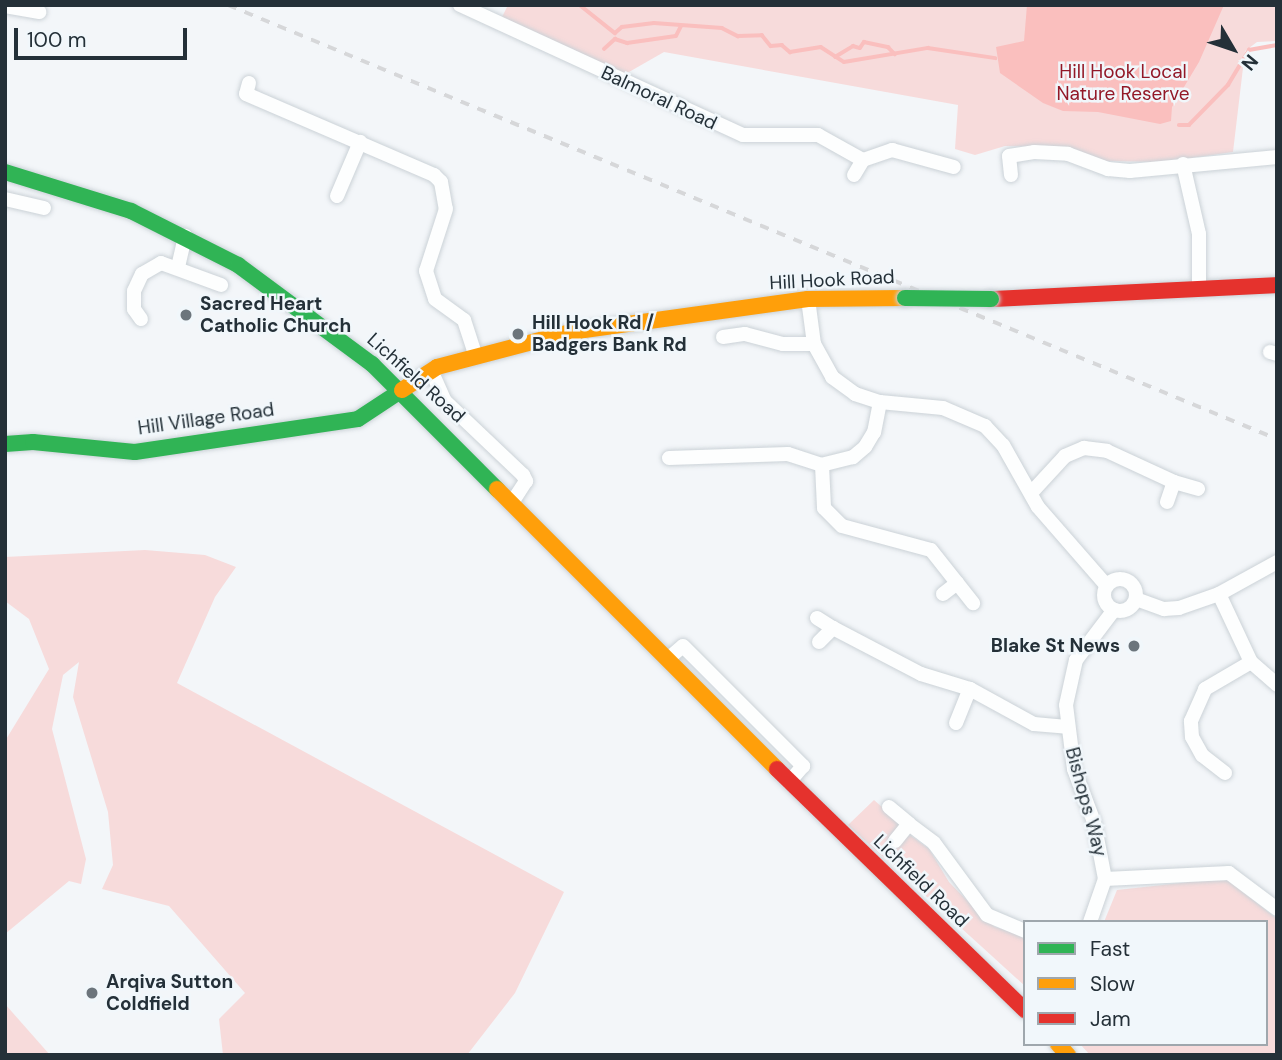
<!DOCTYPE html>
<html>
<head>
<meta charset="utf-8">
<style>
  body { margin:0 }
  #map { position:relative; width:1282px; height:1060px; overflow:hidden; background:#f3f6f9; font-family:"DM Sans",sans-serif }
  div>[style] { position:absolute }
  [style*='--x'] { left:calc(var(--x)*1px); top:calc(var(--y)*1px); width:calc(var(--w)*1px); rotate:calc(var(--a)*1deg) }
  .green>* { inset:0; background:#f7dbdb }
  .water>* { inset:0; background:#fabfbe }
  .stream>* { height:3.5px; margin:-1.75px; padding:0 1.75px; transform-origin:1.75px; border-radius:1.75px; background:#fabfbe }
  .roads { filter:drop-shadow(0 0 2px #cbd2d7) drop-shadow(0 0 2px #cbd2d7) }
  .street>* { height:14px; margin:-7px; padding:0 7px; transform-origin:7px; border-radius:7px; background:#fdfefe }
  .street>.ring { margin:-7px; padding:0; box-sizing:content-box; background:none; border:14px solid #fdfefe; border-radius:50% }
  .fast>* { height:16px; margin:-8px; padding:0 8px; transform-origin:8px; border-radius:8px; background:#30b455 }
  .slow>* { height:16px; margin:-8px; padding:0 8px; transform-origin:8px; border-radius:8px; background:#ff9f0a }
  .jam>* { height:16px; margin:-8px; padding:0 8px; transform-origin:8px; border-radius:8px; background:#e5322d }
  .rail>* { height:3.5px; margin-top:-1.75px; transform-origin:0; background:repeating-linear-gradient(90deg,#d6d7d9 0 9px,transparent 0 18px) }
  .bridges { filter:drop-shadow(0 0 2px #cbd2d7) drop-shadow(0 0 2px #cbd2d7) }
  .fast-bridge>* { height:16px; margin:-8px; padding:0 8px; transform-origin:8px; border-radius:8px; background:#30b455 }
  .dots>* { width:19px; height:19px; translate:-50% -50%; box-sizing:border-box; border:4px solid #f1f7fb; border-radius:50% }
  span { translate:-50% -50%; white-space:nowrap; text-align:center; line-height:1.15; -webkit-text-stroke:5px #f1f7fb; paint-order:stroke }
  .park-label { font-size:19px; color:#931827 }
  .street-label { font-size:19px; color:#243038 }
  .poi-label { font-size:19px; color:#243038; font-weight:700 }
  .left { translate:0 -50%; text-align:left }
  .right { translate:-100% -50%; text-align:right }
  .frame { position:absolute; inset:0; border:7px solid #243038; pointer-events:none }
  .legend { position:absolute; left:1023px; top:920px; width:245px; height:126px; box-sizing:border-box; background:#f1f7fb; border:2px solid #9fa7ad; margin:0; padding:9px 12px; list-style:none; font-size:21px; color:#243038 }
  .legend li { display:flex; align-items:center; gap:14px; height:35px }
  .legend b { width:35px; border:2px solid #9fa7ad }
  .north { position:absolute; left:1198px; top:14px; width:70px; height:70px; -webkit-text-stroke:5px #f1f7fb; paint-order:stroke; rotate:129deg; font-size:19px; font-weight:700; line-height:28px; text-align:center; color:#243038 }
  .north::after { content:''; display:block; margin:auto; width:24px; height:32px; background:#243038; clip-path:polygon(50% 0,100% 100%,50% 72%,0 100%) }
  .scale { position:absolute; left:14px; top:28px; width:173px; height:32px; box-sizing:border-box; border:4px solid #243038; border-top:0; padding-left:9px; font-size:21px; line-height:24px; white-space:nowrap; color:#243038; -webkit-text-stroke:5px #f1f7fb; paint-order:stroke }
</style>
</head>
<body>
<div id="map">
  <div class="green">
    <i style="clip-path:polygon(508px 5px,1277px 5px,1277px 41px,1257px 42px,1245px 51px,1233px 152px,1163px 162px,1105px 161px,1062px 147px,1005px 146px,975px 155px,955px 149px,958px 105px,664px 52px,622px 76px,501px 19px)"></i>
    <i style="clip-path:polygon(145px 550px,205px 555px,236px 567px,215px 597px,177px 683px,564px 892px,515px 993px,467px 1055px,223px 1055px,219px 1019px,245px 993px,169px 906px,102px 889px,113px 865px,108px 812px,73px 697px,79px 662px,63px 675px,52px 729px,86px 859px,81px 884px,69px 881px,5px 934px,5px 741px,49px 669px,29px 619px,5px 601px,5px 557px)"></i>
    <i style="clip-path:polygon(874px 800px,899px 822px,906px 837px,910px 835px,929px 849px,949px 882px,983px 917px,995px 927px,1025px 936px,1025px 986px,848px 825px)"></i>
    <i style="clip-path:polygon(1225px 878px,1277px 919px,1277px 1055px,1090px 1055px,1080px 1044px,1266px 1044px,1266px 922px,1104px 922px,1117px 890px)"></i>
    <i style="clip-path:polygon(5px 1004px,50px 1055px,5px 1055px)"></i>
  </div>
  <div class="water">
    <i style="clip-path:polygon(1027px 5px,1224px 5px,1199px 62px,1172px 107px,1171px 121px,1160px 124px,1098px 112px,1063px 111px,1043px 103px,1000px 73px,996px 47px,1024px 41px)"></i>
  </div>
  <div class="stream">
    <i style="--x:580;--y:5;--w:45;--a:38.7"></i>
    <i style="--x:615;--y:33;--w:9;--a:-41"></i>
    <i style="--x:622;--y:27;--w:32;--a:-7"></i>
    <i style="--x:654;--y:23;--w:68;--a:4.2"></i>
    <i style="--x:722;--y:28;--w:18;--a:27"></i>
    <i style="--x:738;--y:36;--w:24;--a:-2"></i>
    <i style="--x:762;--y:35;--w:14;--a:51"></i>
    <i style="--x:771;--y:46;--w:11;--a:-5"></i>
    <i style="--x:782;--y:45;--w:11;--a:41"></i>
    <i style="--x:790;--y:52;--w:31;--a:-9"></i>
    <i style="--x:821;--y:47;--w:27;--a:33"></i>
    <i style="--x:844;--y:62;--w:85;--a:-9.5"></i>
    <i style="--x:928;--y:48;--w:68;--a:8.5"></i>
    <i style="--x:604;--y:49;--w:15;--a:-42"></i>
    <i style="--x:615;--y:39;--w:13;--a:18"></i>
    <i style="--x:627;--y:43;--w:49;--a:-8.1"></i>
    <i style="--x:676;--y:36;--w:11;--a:-63"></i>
    <i style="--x:835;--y:57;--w:21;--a:-31"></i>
    <i style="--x:853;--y:46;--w:7;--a:16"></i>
    <i style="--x:860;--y:48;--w:7;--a:-56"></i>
    <i style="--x:864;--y:42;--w:25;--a:12"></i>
    <i style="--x:888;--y:47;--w:10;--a:45"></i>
    <i style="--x:1179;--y:125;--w:10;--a:0"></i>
    <i style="--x:1189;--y:125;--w:56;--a:-45.7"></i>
    <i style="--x:1228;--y:85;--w:41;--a:-59"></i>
    <i style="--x:1249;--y:50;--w:28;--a:-10"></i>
  </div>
  <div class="roads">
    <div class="street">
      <i style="--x:460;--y:5;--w:311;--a:24.7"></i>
      <i style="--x:743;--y:135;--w:75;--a:0"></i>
      <i style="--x:818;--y:135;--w:51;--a:29.1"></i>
      <i style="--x:863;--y:160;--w:31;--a:-19"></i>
      <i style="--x:892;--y:150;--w:64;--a:15.3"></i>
      <i style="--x:5;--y:6;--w:35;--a:10"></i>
      <i style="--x:249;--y:83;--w:11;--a:105"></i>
      <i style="--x:246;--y:94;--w:205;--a:23.3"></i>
      <i style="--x:434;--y:175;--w:10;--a:45"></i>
      <i style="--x:441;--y:182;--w:27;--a:80"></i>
      <i style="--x:446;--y:209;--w:65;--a:107.9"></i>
      <i style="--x:426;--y:271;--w:29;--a:72"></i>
      <i style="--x:435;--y:299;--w:36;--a:36"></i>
      <i style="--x:464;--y:320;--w:38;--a:72"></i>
      <i style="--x:1183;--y:164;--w:72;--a:77.1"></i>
      <i style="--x:1199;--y:234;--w:55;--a:90"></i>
      <i style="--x:854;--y:175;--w:17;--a:-59"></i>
      <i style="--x:1011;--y:175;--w:19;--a:-96"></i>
      <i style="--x:1009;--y:156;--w:25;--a:-9"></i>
      <i style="--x:1034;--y:152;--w:34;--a:3"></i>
      <i style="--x:1068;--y:154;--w:43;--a:20.6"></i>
      <i style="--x:1108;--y:169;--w:22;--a:5"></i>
      <i style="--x:1130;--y:171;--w:148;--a:-5.4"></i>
      <i style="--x:337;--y:196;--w:59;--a:-66.9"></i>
      <i style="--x:5;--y:199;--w:40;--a:13"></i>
      <i style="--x:178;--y:267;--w:32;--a:-77"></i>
      <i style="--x:808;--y:299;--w:45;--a:82.4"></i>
      <i style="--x:814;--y:344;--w:38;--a:61"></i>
      <i style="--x:832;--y:377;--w:29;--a:36"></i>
      <i style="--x:855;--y:394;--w:26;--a:18"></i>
      <i style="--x:880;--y:402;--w:63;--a:5.4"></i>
      <i style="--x:943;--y:408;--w:46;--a:23.2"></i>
      <i style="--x:985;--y:426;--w:26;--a:47"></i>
      <i style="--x:1003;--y:445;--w:71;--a:60.6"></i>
      <i style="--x:1038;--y:507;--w:103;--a:48.9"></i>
      <i style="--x:141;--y:319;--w:12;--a:-125"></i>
      <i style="--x:134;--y:309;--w:18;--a:-90"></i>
      <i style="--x:134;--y:291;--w:19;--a:-65"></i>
      <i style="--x:142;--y:274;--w:22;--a:-30"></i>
      <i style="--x:161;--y:263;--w:64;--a:20.1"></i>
      <i style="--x:723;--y:337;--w:22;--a:-8"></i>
      <i style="--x:745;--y:334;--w:39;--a:15"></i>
      <i style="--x:783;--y:344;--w:31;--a:0"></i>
      <i style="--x:1270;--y:352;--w:7;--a:16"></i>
      <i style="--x:431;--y:370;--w:34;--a:66"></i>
      <i style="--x:445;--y:401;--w:108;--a:43.5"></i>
      <i style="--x:523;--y:475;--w:7;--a:63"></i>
      <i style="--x:526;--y:481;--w:24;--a:123"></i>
      <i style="--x:880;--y:402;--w:31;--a:101"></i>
      <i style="--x:874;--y:432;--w:17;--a:121"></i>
      <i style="--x:865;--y:447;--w:16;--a:140"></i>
      <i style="--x:853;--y:457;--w:32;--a:166"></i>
      <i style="--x:822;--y:465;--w:43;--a:87.3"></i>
      <i style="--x:824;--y:508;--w:25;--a:45"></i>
      <i style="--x:842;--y:526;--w:92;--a:15.1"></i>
      <i style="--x:931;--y:550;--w:68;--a:51.6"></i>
      <i style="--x:669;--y:458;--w:119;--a:-1.9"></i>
      <i style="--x:788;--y:454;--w:36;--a:18"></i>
      <i style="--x:1031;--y:493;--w:50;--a:-47.4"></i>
      <i style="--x:1065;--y:456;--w:21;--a:-23"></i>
      <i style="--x:1084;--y:448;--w:23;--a:7"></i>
      <i style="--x:1107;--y:451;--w:74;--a:24.8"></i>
      <i style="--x:1167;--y:502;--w:21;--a:-71"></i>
      <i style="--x:1174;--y:482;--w:25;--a:16"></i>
      <i class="ring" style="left:1104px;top:579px;width:18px;height:18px"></i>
      <i style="--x:943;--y:594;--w:18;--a:-38"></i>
      <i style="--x:1219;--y:594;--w:75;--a:64.8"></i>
      <i style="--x:1251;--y:662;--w:35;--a:41"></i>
      <i style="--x:1136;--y:599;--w:30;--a:20"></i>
      <i style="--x:1164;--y:609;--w:15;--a:-4"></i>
      <i style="--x:1179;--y:608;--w:42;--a:-19.3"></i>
      <i style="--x:1219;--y:594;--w:66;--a:-28.9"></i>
      <i style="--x:817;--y:618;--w:19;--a:32"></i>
      <i style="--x:819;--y:642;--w:20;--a:-45"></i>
      <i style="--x:833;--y:628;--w:99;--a:27.6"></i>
      <i style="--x:921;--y:674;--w:51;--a:17"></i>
      <i style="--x:970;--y:689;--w:73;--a:28.7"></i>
      <i style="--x:1034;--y:724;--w:33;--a:5"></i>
      <i style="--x:669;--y:658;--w:18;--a:-41"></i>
      <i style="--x:683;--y:646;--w:170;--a:45"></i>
      <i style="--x:803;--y:766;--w:21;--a:131"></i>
      <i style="--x:956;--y:723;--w:37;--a:-68"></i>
      <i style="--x:1225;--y:773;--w:29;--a:-142"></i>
      <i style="--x:1202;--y:755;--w:21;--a:-119"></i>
      <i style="--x:1192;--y:737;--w:16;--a:-94"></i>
      <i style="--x:1191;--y:721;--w:35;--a:-66"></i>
      <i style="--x:1205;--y:689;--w:53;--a:-30.4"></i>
      <i style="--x:889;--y:807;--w:26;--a:40"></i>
      <i style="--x:895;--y:841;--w:22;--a:-51"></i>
      <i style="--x:909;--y:824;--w:31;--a:37"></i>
      <i style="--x:934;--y:843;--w:89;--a:53.6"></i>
      <i style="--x:987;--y:915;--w:41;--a:22.8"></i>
      <i style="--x:1105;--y:879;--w:124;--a:-2.8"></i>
      <i style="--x:1229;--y:873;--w:60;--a:36.9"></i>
      <i style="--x:1090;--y:922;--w:46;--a:-70.8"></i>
      <i style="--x:1105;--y:879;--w:58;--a:-100.9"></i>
      <i style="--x:1094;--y:822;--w:57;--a:-110.7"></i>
      <i style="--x:1074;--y:769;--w:64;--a:-97.1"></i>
      <i style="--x:1066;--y:705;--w:46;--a:-77.5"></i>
      <i style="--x:1076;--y:660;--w:63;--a:-52.8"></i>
    </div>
    <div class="fast">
      <i style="--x:5;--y:172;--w:132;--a:17.2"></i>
      <i style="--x:131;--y:211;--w:120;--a:26.8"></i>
      <i style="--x:238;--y:265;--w:167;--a:36.5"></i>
      <i style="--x:372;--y:364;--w:177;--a:45"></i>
      <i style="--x:5;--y:444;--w:28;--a:-4"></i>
      <i style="--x:33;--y:442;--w:102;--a:5.6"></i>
      <i style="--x:135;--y:452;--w:225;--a:-8.4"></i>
      <i style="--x:358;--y:419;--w:53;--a:-33.4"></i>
    </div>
    <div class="slow">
      <i style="--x:402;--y:390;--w:42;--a:-33.3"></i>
      <i style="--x:437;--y:367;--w:138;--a:-14.7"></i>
      <i style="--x:570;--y:332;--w:240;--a:-7.9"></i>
      <i style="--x:808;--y:299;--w:97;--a:-0.6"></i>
      <i style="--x:497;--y:489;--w:396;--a:45"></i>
      <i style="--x:1058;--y:1044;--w:15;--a:48"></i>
    </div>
    <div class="jam">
      <i style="--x:991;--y:299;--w:286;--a:-2.8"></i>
      <i style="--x:777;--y:769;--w:346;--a:44.2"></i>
    </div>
  </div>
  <div class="rail">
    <i style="--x:228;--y:5;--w:1135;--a:22.48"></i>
  </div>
  <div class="bridges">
    <div class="fast-bridge">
      <i style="--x:905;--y:298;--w:86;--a:0.7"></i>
    </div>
  </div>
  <div class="dots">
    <i style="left:186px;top:315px;background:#6c757c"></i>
    <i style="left:518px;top:334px;background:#6c757c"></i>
    <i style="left:1134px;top:646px;background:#6c757c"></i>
    <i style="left:92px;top:993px;background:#6c757c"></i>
  </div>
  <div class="park-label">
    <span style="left:1123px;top:83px">Hill Hook Local<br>Nature Reserve</span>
  </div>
  <div class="street-label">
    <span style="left:659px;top:98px;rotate:25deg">Balmoral Road</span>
    <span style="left:832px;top:280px;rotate:-3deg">Hill Hook Road</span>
    <span style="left:416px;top:378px;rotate:42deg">Lichfield Road</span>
    <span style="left:206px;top:419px;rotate:-8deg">Hill Village Road</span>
    <span style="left:1086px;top:802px;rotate:75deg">Bishops Way</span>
    <span style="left:921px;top:881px;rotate:44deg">Lichfield Road</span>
  </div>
  <div class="poi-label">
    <span class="left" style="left:200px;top:315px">Sacred Heart<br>Catholic Church</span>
    <span class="left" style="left:532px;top:334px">Hill Hook Rd /<br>Badgers Bank Rd</span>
    <span class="right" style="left:1120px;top:646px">Blake St News</span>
    <span class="left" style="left:106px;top:993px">Arqiva Sutton<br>Coldfield</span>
  </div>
  <div class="frame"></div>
  <ul class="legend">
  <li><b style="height:9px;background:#30b455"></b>Fast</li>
  <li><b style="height:9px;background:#ff9f0a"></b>Slow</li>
  <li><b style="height:9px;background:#e5322d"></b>Jam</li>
  </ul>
  <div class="north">N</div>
  <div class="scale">100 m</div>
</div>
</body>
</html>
